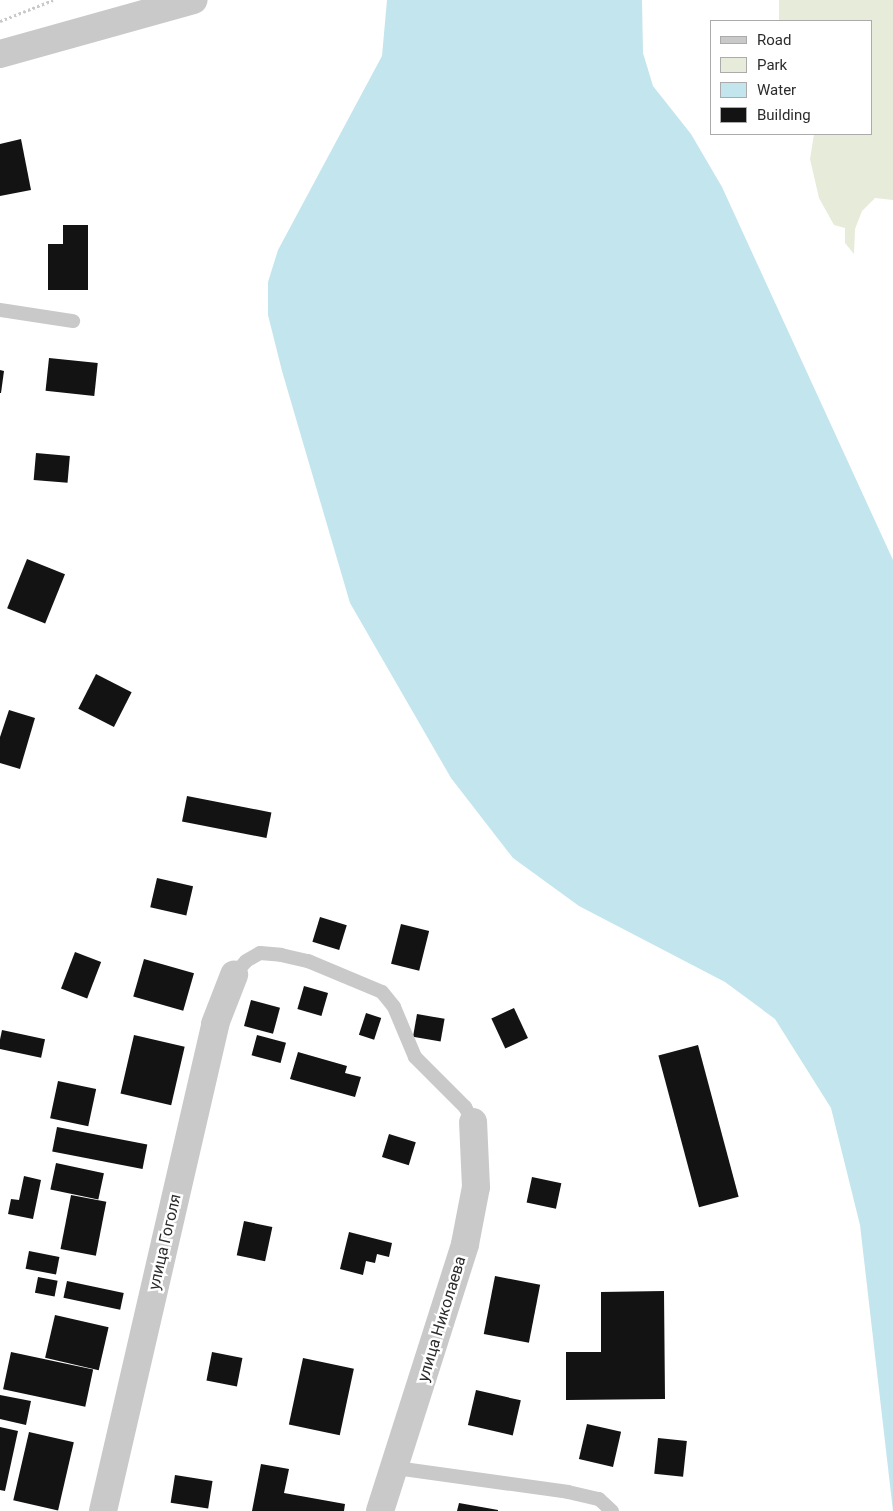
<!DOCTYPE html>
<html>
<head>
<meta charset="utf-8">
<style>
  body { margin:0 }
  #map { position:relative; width:893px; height:1511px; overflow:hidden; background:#fff; font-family:Roboto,sans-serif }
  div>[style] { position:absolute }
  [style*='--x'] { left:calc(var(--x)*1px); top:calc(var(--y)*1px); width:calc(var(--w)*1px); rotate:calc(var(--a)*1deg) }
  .green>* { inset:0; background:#e7ebd9 }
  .water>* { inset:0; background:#c3e5ed }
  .building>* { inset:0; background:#131313; transform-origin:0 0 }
  .path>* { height:3px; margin-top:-1.5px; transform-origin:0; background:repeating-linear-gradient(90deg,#c9c9c9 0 2.5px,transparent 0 5px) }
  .service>* { height:14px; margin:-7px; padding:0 7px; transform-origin:7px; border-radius:7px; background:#c9c9c9 }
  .minor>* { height:28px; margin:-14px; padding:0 14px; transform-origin:14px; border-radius:14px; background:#c9c9c9 }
  .tertiary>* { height:28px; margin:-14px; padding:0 14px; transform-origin:14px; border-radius:14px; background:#c9c9c9 }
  span { translate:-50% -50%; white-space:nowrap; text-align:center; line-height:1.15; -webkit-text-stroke:5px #fff; paint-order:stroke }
  .street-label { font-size:16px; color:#2c2c2c }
  .legend { position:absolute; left:710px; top:20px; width:162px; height:115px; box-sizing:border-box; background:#fff; border:1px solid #ababab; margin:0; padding:6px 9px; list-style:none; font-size:15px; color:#2c2c2c }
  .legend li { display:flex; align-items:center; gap:10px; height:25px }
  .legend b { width:25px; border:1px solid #ababab }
</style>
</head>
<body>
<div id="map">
  <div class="green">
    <i style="clip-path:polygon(779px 0,893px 0,893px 200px,875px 198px,862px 211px,855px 229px,854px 254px,845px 243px,845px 228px,834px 225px,819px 198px,810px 159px,814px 134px,872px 134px,872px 21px,779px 21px)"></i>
  </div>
  <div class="water">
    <i style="clip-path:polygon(387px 0,642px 0,643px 53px,653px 86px,691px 134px,722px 187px,893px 560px,893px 1511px,860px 1225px,831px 1108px,775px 1019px,725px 982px,579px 906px,513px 858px,451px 778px,350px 603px,282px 371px,268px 315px,268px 282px,278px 250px,382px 56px)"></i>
  </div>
  <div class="building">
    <i style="clip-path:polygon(21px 139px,31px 190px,0 196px,0 144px)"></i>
    <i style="clip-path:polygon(63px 225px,88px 225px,88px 290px,48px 290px,48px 244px,63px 244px)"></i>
    <i style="left:49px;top:358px;width:49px;height:33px;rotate:6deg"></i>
    <i style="clip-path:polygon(0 370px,4px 371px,1px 393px,0 393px)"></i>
    <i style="left:36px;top:453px;width:34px;height:27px;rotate:5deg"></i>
    <i style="left:27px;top:559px;width:41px;height:53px;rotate:22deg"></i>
    <i style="left:96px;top:674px;width:40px;height:39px;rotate:27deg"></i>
    <i style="clip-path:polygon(9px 710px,35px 718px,20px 769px,0 763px,0 737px)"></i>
    <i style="left:187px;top:796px;width:86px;height:26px;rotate:11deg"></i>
    <i style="left:157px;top:878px;width:37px;height:30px;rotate:13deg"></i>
    <i style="left:320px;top:917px;width:28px;height:26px;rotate:17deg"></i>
    <i style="left:401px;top:924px;width:29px;height:41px;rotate:14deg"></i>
    <i style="left:75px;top:952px;width:28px;height:39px;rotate:21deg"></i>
    <i style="left:144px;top:959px;width:52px;height:39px;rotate:16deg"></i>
    <i style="left:304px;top:986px;width:25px;height:24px;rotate:16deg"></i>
    <i style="left:251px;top:1000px;width:30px;height:27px;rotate:15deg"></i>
    <i style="left:514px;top:1008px;width:33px;height:25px;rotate:65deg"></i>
    <i style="left:366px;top:1013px;width:16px;height:23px;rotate:18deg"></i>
    <i style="left:417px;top:1014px;width:28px;height:23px;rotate:10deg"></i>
    <i style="left:2px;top:1030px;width:44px;height:19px;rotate:12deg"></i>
    <i style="left:134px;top:1035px;width:52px;height:60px;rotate:13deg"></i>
    <i style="left:257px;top:1035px;width:30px;height:21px;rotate:15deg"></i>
    <i style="left:698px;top:1045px;width:157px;height:41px;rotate:75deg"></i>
    <i style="clip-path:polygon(298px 1052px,347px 1066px,345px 1073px,361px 1077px,355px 1097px,290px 1079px)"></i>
    <i style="left:58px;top:1081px;width:39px;height:38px;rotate:12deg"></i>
    <i style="left:57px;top:1127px;width:92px;height:25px;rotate:11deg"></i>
    <i style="left:389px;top:1134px;width:28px;height:24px;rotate:17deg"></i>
    <i style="left:56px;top:1163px;width:49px;height:27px;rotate:12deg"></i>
    <i style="clip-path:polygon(24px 1176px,41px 1180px,33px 1219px,8px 1214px,11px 1199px,19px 1200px)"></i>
    <i style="left:532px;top:1177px;width:30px;height:26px;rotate:12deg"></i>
    <i style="left:71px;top:1195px;width:36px;height:55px;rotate:11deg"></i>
    <i style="left:244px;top:1221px;width:29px;height:35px;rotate:12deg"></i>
    <i style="clip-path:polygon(349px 1232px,392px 1243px,389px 1257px,377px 1254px,375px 1263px,366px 1261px,363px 1275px,340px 1269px)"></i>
    <i style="left:29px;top:1251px;width:31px;height:18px;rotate:11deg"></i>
    <i style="left:495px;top:1276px;width:46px;height:59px;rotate:11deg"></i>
    <i style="left:38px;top:1277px;width:20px;height:16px;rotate:11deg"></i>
    <i style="left:67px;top:1281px;width:58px;height:17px;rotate:12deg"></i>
    <i style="clip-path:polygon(664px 1291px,665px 1399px,566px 1400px,566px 1352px,601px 1352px,601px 1292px)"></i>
    <i style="left:55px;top:1315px;width:55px;height:44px;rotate:13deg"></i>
    <i style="left:11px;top:1352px;width:84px;height:38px;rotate:12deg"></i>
    <i style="left:212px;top:1352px;width:31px;height:29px;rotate:11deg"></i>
    <i style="left:303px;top:1358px;width:52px;height:68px;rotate:12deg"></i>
    <i style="left:476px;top:1390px;width:46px;height:36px;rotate:13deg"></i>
    <i style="clip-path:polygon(0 1395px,31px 1401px,26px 1425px,0 1419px)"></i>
    <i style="left:587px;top:1424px;width:35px;height:36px;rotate:13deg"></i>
    <i style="clip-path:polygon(0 1427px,18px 1431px,5px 1491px,0 1490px)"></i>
    <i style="left:29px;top:1432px;width:46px;height:70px;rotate:13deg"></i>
    <i style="left:658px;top:1438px;width:29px;height:36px;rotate:6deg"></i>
    <i style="clip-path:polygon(261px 1464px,289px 1469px,284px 1493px,345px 1504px,344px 1511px,252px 1511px)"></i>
    <i style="left:175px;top:1475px;width:38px;height:28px;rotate:9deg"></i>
    <i style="clip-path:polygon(459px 1503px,498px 1510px,498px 1511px,457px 1511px)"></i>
  </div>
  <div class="path">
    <i style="--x:0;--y:21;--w:57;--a:-21.6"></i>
  </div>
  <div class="service">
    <i style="--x:0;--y:310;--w:74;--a:8.6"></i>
    <i style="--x:234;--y:975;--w:18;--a:-49"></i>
    <i style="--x:246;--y:961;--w:16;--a:-30"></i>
    <i style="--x:260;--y:953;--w:21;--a:5"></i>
    <i style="--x:281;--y:955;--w:28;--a:13"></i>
    <i style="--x:308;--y:961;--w:80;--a:22.7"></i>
    <i style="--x:382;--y:992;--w:19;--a:51"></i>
    <i style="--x:394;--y:1007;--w:54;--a:67.2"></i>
    <i style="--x:415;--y:1057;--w:71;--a:45"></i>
    <i style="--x:465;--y:1107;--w:17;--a:62"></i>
    <i style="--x:396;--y:1468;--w:174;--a:7.9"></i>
    <i style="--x:568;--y:1492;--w:32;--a:13"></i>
    <i style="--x:599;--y:1499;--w:18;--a:43"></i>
  </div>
  <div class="minor">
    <i style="--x:103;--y:1511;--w:500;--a:-77"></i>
    <i style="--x:215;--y:1024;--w:53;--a:-68.8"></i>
    <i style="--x:380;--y:1511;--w:280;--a:-72.3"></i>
    <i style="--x:465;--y:1244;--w:58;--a:-79.1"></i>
    <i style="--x:476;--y:1187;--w:65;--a:-92.6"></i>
  </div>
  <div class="tertiary">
    <i style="--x:0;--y:54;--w:201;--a:-15.6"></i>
  </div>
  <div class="street-label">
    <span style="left:165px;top:1242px;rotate:-77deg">улица Гоголя</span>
    <span style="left:442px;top:1319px;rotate:-73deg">улица Николаева</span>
  </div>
  <ul class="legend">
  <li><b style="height:6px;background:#c9c9c9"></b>Road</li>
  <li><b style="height:14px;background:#e7ebd9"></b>Park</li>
  <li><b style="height:14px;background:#c3e5ed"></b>Water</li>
  <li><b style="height:14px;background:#131313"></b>Building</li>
  </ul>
</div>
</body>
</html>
